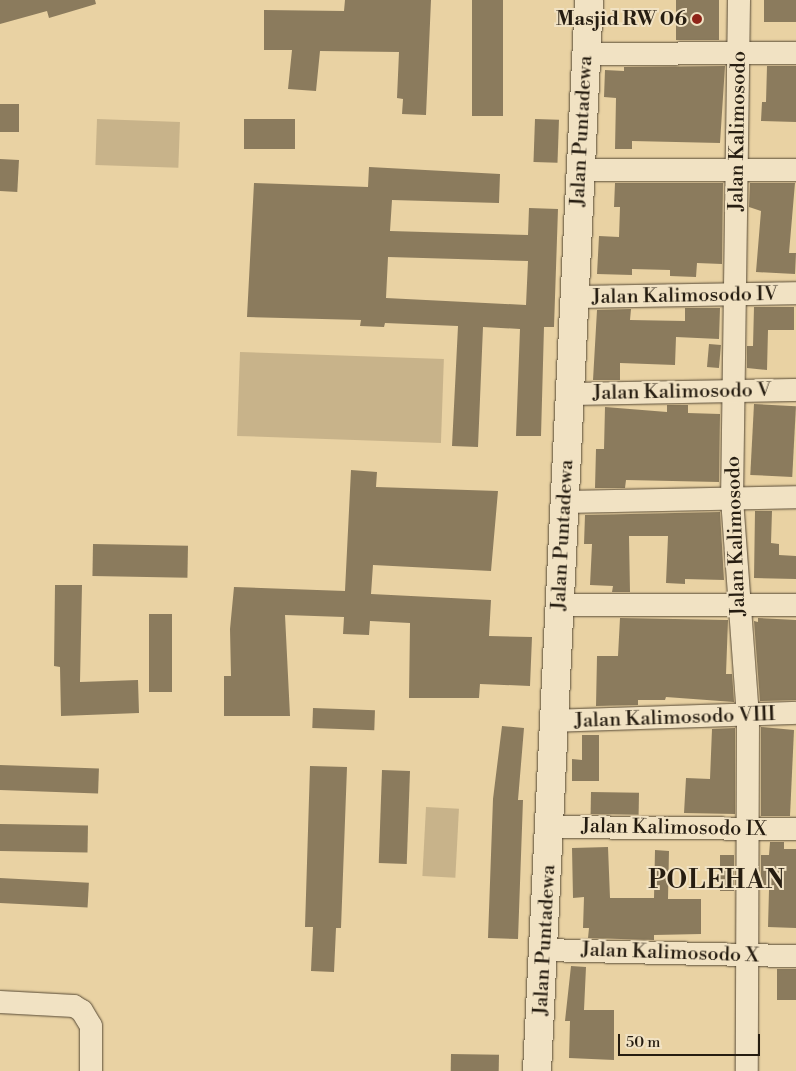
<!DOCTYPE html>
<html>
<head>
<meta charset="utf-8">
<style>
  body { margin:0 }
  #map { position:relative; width:796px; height:1071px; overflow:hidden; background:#e9d2a3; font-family:"Libre Bodoni",serif }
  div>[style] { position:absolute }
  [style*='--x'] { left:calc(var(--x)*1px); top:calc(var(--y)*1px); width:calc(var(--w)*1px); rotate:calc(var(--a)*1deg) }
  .green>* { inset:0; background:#c8b38a; transform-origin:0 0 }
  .building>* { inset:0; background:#8b7b5d; transform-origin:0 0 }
  .roads { filter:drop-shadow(0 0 1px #574a36) drop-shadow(0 0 1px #574a36) }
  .street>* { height:22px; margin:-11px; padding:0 11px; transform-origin:11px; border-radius:11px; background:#f1e2c3 }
  .secondary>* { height:28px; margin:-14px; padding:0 14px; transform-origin:14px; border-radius:14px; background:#f1e2c3 }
  .dots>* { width:14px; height:14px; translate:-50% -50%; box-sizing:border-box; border:2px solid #f1e2c3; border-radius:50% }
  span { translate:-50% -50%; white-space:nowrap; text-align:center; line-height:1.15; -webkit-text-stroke:4px #f1e2c3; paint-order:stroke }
  .poi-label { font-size:20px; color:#261d11; font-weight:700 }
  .right { translate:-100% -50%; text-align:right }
  .street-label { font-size:20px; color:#261d11 }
  .district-label { font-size:25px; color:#261d11; font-weight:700; letter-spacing:1px }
  .scale { position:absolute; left:618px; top:1034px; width:142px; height:22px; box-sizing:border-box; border:2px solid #261d11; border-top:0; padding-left:6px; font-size:15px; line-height:18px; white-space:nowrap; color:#261d11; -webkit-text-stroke:4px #f1e2c3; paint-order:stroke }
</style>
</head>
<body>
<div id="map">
  <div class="green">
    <i style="left:97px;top:119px;width:83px;height:46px;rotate:2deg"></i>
    <i style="left:240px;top:352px;width:204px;height:84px;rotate:2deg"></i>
    <i style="left:426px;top:807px;width:33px;height:69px;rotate:3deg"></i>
  </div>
  <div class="building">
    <i style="clip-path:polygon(0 0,95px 0,96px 4px,49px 18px,47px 11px,0 24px)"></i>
    <i style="clip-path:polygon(345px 0,431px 0,426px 115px,402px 114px,403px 99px,397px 98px,399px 52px,320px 51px,316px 91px,288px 89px,292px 50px,264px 50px,264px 10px,344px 11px)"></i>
    <i style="left:472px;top:0;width:31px;height:116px"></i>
    <i style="left:676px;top:0;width:43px;height:40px"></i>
    <i style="left:764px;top:0;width:32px;height:22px"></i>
    <i style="clip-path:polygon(725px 66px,720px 143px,632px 141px,632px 149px,615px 149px,616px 98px,604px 97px,605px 70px,624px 71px,624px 67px)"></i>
    <i style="clip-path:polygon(767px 66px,796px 66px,796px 122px,761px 121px,762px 102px,766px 102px)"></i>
    <i style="left:0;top:104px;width:19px;height:28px"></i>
    <i style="left:244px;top:119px;width:51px;height:30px"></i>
    <i style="left:535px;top:119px;width:24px;height:43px;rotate:2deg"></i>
    <i style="left:0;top:159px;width:19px;height:32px;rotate:3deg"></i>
    <i style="clip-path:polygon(evenodd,369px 167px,500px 174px,499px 203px,392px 200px,390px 231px,528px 235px,529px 208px,558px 209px,554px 327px,544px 327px,541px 436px,516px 436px,520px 329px,483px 327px,478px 447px,452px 446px,458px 326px,385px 323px,384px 327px,360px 326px,361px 320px,247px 317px,254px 183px,368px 187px,369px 167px,388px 257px,528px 261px,526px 305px,386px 298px,388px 257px)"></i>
    <i style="clip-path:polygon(615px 183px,723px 183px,722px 264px,697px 263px,696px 277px,670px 276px,670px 270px,632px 269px,632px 275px,597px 274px,599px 236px,619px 237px,620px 207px,614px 207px)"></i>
    <i style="clip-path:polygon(750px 183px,795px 183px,789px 253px,796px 253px,795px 274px,756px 272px,761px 211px,749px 207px)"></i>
    <i style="clip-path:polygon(754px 307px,794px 307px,794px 330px,768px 330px,767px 370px,747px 368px,747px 346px,753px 346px)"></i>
    <i style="clip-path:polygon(685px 308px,720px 308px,719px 339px,676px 337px,675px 365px,620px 363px,620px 380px,593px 380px,597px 310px,631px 309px,630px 320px,685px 321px)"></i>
    <i style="left:709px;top:344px;width:12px;height:23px;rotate:5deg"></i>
    <i style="left:754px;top:404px;width:42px;height:71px;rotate:3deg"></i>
    <i style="clip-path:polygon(667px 405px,688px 405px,688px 413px,720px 414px,719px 482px,626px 480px,625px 488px,595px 488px,596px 449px,604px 449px,605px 407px,667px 412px)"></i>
    <i style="clip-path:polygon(351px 470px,377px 472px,376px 487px,498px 491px,491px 571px,373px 565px,371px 594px,491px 600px,489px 636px,532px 637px,530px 686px,480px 684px,479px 698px,409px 698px,410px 623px,370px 621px,369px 635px,343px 634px,344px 617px,285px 615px,290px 716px,224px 716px,224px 676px,231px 676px,230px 629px,234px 587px,345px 591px)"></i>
    <i style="clip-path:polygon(755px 511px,772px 511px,771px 543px,779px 544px,779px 555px,796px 556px,796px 579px,754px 578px)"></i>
    <i style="clip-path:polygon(720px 512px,724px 580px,685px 579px,685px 584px,666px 583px,668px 536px,629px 536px,630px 592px,612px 592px,613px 586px,590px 585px,592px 544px,584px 544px,585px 515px)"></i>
    <i style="left:93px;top:544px;width:95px;height:32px;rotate:1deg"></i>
    <i style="clip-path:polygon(55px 585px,82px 585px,80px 682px,138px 680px,139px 713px,61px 716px,60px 667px,54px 666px)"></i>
    <i style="left:149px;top:614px;width:23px;height:78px"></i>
    <i style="clip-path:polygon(620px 618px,728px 620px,726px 674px,732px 674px,734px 702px,666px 697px,665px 700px,638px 700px,638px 705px,596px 706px,597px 656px,618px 656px)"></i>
    <i style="clip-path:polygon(758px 618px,796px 620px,796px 700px,760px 701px,754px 621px,758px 622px)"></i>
    <i style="left:313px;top:708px;width:62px;height:20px;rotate:2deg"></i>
    <i style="clip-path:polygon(502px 726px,524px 728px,518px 800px,523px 800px,518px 939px,488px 938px,493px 799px)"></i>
    <i style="clip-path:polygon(761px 727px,794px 730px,790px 816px,761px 816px)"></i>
    <i style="clip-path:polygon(735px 728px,735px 814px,684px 813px,686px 778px,710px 779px,712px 729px)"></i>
    <i style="clip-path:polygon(582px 735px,599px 735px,599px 781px,572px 781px,572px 759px,582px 760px)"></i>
    <i style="left:0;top:765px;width:99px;height:25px;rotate:2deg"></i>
    <i style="clip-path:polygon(310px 766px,347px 767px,341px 928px,336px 928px,334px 972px,311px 971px,313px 927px,305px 927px)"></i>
    <i style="left:382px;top:770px;width:28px;height:93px;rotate:2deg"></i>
    <i style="left:591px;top:792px;width:48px;height:22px;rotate:1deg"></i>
    <i style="left:0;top:824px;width:88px;height:27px;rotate:1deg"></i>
    <i style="clip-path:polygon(770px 842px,784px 842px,784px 849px,796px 849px,796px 928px,768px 927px,769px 890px,761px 890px,761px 855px,769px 855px)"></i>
    <i style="clip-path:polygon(608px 847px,610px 898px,654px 898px,655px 850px,669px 851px,668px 899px,701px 899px,701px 934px,654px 935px,654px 940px,588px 938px,589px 928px,583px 928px,584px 897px,573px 898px,572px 848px)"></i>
    <i style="left:720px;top:855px;width:14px;height:36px"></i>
    <i style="left:0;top:878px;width:89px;height:25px;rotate:3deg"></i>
    <i style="clip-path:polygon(571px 966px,586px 967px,584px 1010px,614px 1010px,614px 1060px,569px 1058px,570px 1021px,565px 1021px)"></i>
    <i style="left:777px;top:969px;width:19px;height:31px"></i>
    <i style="left:451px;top:1054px;width:48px;height:17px;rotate:1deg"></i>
  </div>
  <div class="roads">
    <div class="street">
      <i style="--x:739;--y:0;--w:499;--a:90.8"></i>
      <i style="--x:732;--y:499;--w:218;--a:85.8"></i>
      <i style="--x:748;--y:716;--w:355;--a:90.2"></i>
      <i style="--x:585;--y:54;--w:211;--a:-0.3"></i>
      <i style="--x:581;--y:170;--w:215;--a:0"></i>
      <i style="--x:574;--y:297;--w:222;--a:-1"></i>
      <i style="--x:569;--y:394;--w:227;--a:-1"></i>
      <i style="--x:565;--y:502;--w:231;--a:-1.2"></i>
      <i style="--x:559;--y:605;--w:237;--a:0"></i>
      <i style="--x:553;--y:721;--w:243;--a:-1.9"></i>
      <i style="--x:551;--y:827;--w:245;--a:0.5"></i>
      <i style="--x:543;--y:950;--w:253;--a:1.4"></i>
      <i style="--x:0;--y:1002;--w:74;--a:3.1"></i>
      <i style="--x:74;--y:1006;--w:9;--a:32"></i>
      <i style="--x:82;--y:1011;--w:17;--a:59"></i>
      <i style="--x:91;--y:1026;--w:45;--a:90"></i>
    </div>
    <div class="secondary">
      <i style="--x:537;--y:1071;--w:1072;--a:-87.22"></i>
    </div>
  </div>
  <div class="dots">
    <i style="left:697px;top:19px;background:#8f2418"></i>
  </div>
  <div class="poi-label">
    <span class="right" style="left:687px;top:19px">Masjid RW 06</span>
  </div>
  <div class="street-label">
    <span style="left:582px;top:131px;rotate:-87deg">Jalan Puntadewa</span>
    <span style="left:738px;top:131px;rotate:-89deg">Jalan Kalimosodo</span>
    <span style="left:685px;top:296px;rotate:-1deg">Jalan Kalimosodo IV</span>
    <span style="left:682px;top:392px;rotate:-1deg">Jalan Kalimosodo V</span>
    <span style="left:563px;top:535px;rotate:-87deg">Jalan Puntadewa</span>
    <span style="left:736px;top:536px;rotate:-92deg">Jalan Kalimosodo</span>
    <span style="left:675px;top:718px;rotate:-2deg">Jalan Kalimosodo VIII</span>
    <span style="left:674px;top:828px;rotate:1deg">Jalan Kalimosodo IX</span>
    <span style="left:545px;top:940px;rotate:-87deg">Jalan Puntadewa</span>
    <span style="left:670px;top:953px;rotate:2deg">Jalan Kalimosodo X</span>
  </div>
  <div class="district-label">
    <span style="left:717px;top:881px">POLEHAN</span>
  </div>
  <div class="scale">50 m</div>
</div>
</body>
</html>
